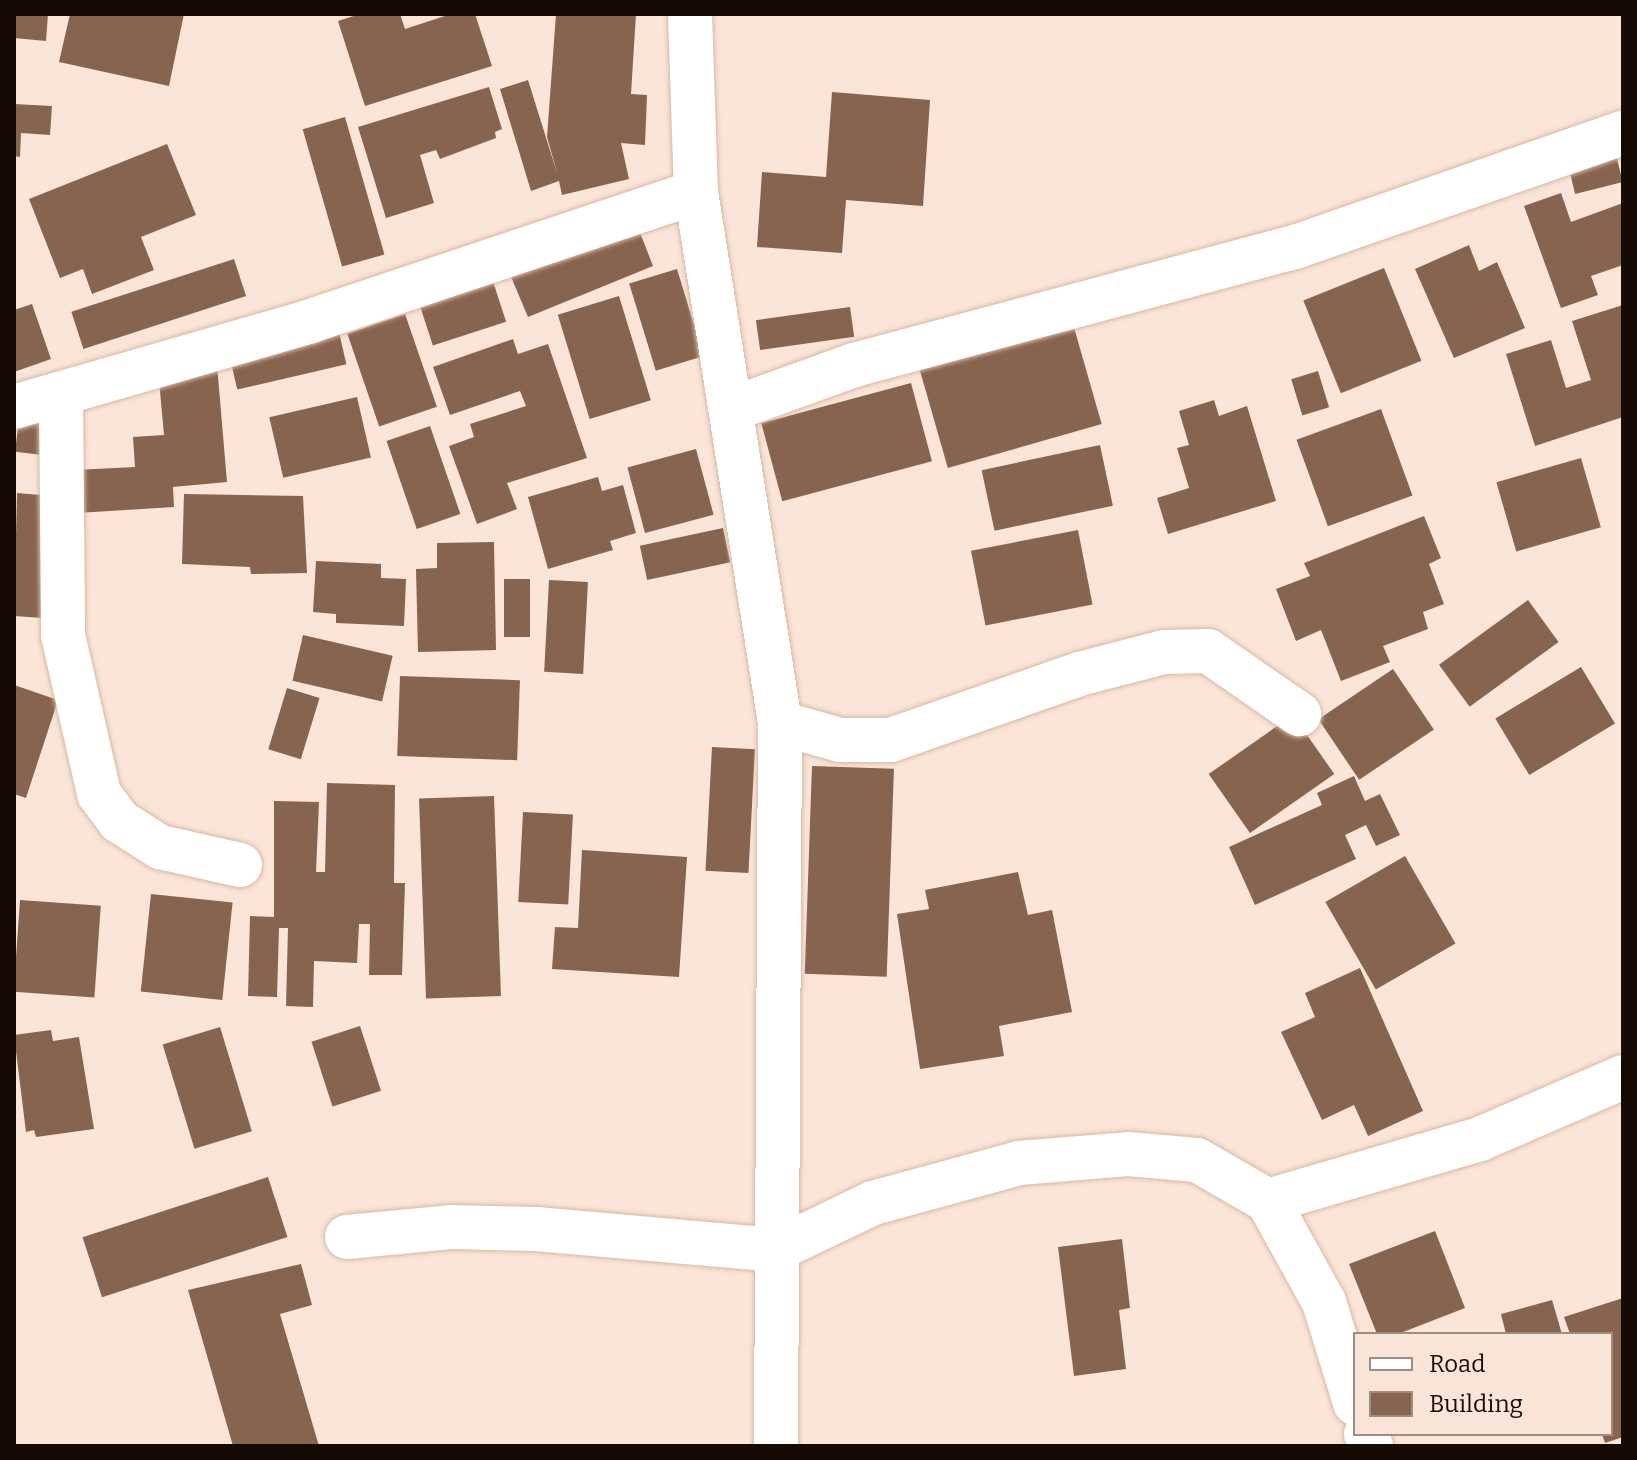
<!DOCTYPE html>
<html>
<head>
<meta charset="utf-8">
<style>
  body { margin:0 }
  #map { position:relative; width:1637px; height:1460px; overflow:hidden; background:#fae5d8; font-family:Bitter,serif }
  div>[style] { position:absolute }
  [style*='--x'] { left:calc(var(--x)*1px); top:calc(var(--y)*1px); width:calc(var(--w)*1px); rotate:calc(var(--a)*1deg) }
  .building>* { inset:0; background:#87644f; transform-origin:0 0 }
  .roads { filter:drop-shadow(0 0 2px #dab8a4) drop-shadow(0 0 2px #dab8a4) }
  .street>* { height:44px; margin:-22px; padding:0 22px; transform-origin:22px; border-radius:22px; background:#fff }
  span { translate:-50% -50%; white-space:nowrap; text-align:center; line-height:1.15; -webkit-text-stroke:6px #fae5d8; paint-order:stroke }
  .frame { position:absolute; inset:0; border:16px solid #150a04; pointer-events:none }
  .legend { position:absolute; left:1353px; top:1332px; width:260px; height:104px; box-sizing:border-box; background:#fae5d8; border:2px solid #9e8d83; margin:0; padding:10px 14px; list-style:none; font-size:24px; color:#150a04 }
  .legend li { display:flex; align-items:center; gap:16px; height:40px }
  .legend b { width:40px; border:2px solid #9e8d83 }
</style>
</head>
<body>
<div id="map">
  <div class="building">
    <i style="clip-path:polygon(14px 14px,48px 14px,46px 41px,14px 38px)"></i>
    <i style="clip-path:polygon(70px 14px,184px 14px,169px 86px,59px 62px)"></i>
    <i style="clip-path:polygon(360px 14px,400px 14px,405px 29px,451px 14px,475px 14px,492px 66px,365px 106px,338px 21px)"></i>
    <i style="clip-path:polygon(556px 14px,636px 14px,631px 94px,647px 95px,645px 145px,621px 143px,629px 179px,562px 195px,559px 181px,531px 191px,500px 89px,528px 80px,558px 176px,547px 137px)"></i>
    <i style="clip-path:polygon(489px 87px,502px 129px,495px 132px,496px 138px,440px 159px,436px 150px,420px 155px,434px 203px,386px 218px,358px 127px)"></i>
    <i style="clip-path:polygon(832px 92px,930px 100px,923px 206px,846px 200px,842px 253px,757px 247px,762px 172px,826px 177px)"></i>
    <i style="clip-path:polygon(14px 104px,52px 106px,50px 135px,21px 133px,20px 157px,14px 156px)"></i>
    <i style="left:345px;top:117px;width:143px;height:44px;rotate:74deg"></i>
    <i style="clip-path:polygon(167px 144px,196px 215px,141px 237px,154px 270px,92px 294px,83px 269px,60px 278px,29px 199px)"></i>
    <i style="left:1615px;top:151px;width:32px;height:49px;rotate:76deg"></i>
    <i style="clip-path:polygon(1561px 193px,1571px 222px,1623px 203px,1623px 265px,1591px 276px,1598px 295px,1561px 308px,1524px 206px)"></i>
    <i style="clip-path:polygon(639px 230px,653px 266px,528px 317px,509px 272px)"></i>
    <i style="clip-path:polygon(1469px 245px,1479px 271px,1497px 262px,1525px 328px,1454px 358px,1415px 269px)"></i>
    <i style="left:234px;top:259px;width:39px;height:171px;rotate:72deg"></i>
    <i style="left:486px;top:260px;width:65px;height:77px;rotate:72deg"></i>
    <i style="left:1384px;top:268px;width:100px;height:87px;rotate:68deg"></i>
    <i style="left:677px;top:269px;width:91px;height:50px;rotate:73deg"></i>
    <i style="left:619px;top:296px;width:109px;height:64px;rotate:73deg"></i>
    <i style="left:332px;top:302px;width:64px;height:112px;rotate:77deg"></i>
    <i style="clip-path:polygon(32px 304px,51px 359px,14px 372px,14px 310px)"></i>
    <i style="clip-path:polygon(1623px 305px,1623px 417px,1535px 446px,1506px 354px,1551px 340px,1566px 388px,1591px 380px,1572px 321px)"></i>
    <i style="left:850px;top:307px;width:30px;height:95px;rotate:82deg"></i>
    <i style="left:405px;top:314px;width:98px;height:61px;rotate:71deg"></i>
    <i style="left:1073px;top:324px;width:104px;height:160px;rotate:74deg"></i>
    <i style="clip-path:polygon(513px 339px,518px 354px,548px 344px,587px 458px,507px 483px,517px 509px,477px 524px,449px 446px,474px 437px,470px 424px,526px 406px,520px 391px,450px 415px,433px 367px)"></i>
    <i style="clip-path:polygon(216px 353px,227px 482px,173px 487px,174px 507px,77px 513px,75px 470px,135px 467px,133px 437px,164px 435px,157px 358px)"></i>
    <i style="left:1318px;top:371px;width:38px;height:28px;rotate:73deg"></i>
    <i style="left:911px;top:383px;width:81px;height:155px;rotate:75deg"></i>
    <i style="left:357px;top:397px;width:62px;height:90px;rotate:77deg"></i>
    <i style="clip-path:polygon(1214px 400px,1219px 416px,1247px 406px,1276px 501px,1168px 534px,1157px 498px,1189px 488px,1177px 448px,1189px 445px,1179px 411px)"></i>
    <i style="left:1381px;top:409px;width:92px;height:90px;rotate:70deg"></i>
    <i style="left:20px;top:411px;width:32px;height:41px;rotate:7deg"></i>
    <i style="left:430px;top:426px;width:93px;height:46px;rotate:71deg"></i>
    <i style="left:1100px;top:445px;width:62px;height:121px;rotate:78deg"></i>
    <i style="left:696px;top:449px;width:68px;height:71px;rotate:75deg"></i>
    <i style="left:1581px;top:458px;width:72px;height:88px;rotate:74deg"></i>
    <i style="clip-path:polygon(598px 477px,602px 491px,623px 485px,636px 533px,610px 541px,613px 550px,548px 569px,528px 497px)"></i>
    <i style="clip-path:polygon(17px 493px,53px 496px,43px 618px,14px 616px)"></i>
    <i style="clip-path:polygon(184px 494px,303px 496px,307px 573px,251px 574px,250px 567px,182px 564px)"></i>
    <i style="clip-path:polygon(1424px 516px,1441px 558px,1429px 564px,1444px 604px,1423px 612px,1428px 629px,1383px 646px,1390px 662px,1341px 681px,1321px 630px,1296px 641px,1276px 589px,1310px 576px,1304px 563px)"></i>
    <i style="left:723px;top:528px;width:35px;height:85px;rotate:78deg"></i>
    <i style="left:1078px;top:530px;width:76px;height:109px;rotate:79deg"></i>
    <i style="clip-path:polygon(494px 542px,496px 650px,418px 652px,416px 569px,437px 568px,437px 543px)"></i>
    <i style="clip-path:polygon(316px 561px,381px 564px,381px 578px,406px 579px,404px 626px,336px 623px,336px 614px,313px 612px)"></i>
    <i style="left:504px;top:579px;width:26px;height:58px"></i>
    <i style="left:549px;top:580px;width:39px;height:92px;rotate:3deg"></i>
    <i style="left:1528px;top:600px;width:52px;height:110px;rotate:54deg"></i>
    <i style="left:303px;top:635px;width:92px;height:47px;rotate:13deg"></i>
    <i style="left:1581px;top:667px;width:66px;height:100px;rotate:59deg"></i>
    <i style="left:1393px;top:669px;width:73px;height:90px;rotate:56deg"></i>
    <i style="left:400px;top:676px;width:120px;height:80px;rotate:2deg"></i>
    <i style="clip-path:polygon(14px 685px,58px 700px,26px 798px,14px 794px)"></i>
    <i style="left:287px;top:688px;width:34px;height:64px;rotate:17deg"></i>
    <i style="left:1293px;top:715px;width:72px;height:103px;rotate:55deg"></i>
    <i style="left:712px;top:747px;width:43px;height:124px;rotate:3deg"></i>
    <i style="left:812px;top:766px;width:82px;height:208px;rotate:2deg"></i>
    <i style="clip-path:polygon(1354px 776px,1365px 801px,1380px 794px,1400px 835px,1376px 846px,1366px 825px,1345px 835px,1356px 859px,1255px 905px,1229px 847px,1322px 805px,1317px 793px)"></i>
    <i style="clip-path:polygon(327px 783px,395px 785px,394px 883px,405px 883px,402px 975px,369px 975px,370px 924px,359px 924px,357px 963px,314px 961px,313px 1007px,286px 1006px,288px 928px,279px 928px,277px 997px,248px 996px,250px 916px,274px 917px,274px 801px,319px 802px,316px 872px,325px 872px)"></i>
    <i style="left:494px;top:796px;width:200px;height:75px;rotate:88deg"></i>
    <i style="left:523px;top:812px;width:50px;height:90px;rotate:3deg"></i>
    <i style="clip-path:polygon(582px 850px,687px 857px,679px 977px,552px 969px,555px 927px,578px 928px)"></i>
    <i style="left:1405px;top:856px;width:101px;height:92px;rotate:60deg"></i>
    <i style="clip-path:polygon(1018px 872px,1028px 915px,1052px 910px,1072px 1012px,999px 1026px,1004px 1056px,920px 1069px,897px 914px,929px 909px,925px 890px)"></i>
    <i style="left:151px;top:894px;width:82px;height:98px;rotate:6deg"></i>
    <i style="left:20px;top:900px;width:81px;height:92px;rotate:4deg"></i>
    <i style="clip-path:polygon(1360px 968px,1423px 1111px,1368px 1136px,1354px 1105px,1322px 1120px,1281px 1032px,1315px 1017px,1305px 993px)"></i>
    <i style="left:360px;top:1026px;width:68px;height:51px;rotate:72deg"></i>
    <i style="left:220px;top:1027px;width:109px;height:60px;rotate:73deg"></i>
    <i style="clip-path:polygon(51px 1030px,53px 1041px,79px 1037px,94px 1129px,36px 1137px,34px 1130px,26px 1132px,14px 1035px)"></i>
    <i style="left:268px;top:1177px;width:63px;height:195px;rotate:72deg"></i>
    <i style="clip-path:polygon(1435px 1231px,1465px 1308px,1398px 1334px,1377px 1334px,1349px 1264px)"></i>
    <i style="clip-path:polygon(1122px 1239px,1130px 1308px,1119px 1310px,1126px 1369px,1074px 1376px,1058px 1247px)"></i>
    <i style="clip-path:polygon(301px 1264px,312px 1305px,280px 1314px,319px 1446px,233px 1446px,188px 1290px)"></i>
    <i style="clip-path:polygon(1623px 1298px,1623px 1437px,1605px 1443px,1602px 1434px,1611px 1434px,1611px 1334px,1570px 1334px,1564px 1317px)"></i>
    <i style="clip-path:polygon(1552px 1300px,1562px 1334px,1506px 1334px,1501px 1314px)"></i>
  </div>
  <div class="roads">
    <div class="street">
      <i style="--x:690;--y:14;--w:178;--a:88.1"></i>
      <i style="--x:696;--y:192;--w:538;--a:81.01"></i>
      <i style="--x:780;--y:723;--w:723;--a:90.32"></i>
      <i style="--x:61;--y:395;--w:240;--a:89.5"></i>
      <i style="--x:63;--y:635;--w:163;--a:77.2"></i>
      <i style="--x:99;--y:794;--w:34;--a:53"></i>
      <i style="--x:119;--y:821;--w:49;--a:32.4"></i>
      <i style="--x:160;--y:847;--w:82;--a:12.7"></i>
      <i style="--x:14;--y:407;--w:309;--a:-16.1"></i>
      <i style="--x:311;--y:321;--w:406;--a:-18.5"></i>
      <i style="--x:732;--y:409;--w:130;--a:-19.8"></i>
      <i style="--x:854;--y:365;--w:457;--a:-15"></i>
      <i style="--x:1295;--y:247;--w:347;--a:-19.2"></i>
      <i style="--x:780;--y:723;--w:62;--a:15.8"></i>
      <i style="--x:840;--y:740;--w:51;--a:0"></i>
      <i style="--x:891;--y:740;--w:199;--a:-19.3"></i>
      <i style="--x:1079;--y:674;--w:88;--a:-14.5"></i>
      <i style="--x:1164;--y:652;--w:44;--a:-1.3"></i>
      <i style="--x:1208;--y:651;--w:111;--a:34.7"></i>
      <i style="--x:1268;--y:1201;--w:221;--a:-16.3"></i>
      <i style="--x:1480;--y:1139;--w:156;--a:-23.4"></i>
      <i style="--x:347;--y:1237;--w:104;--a:-5.5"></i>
      <i style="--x:451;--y:1227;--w:85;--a:1.3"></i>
      <i style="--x:536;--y:1229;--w:240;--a:5"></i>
      <i style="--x:775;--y:1250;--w:109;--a:-25.6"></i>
      <i style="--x:873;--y:1203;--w:151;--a:-15.3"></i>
      <i style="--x:1019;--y:1163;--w:109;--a:-4.7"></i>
      <i style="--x:1128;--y:1154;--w:69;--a:5"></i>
      <i style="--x:1197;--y:1160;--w:82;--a:30"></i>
      <i style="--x:1268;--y:1201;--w:115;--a:61"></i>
      <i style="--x:1324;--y:1302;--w:106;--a:72.9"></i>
      <i style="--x:1366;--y:1434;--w:13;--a:67"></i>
    </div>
  </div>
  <div class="frame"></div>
  <ul class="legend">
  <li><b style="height:10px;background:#fff"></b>Road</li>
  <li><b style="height:22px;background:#87644f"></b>Building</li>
  </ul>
</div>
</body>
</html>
